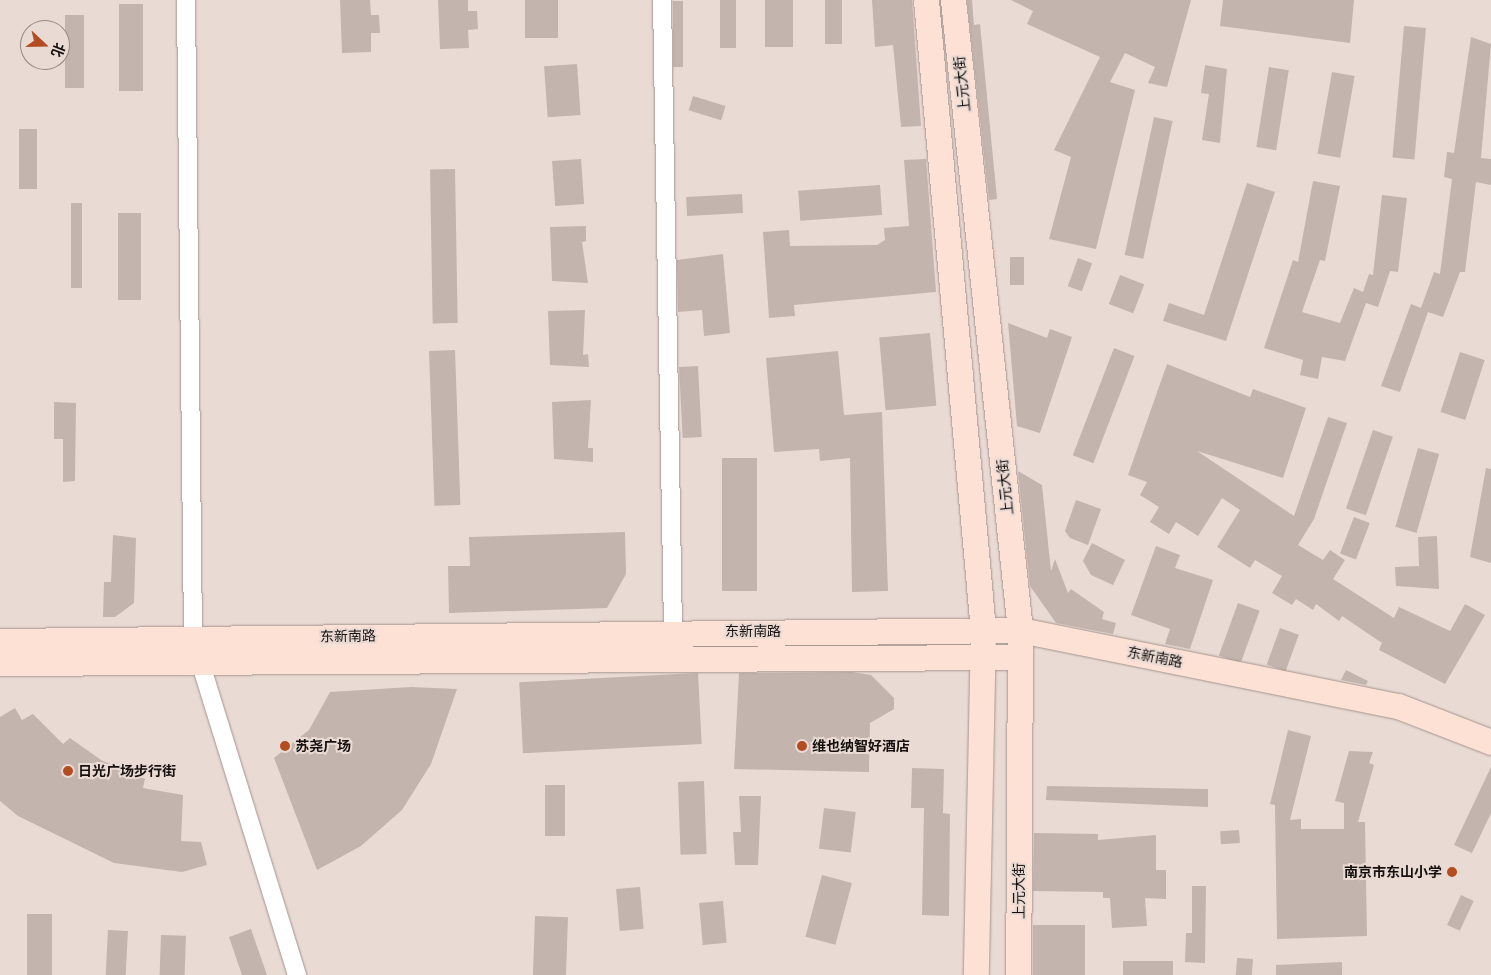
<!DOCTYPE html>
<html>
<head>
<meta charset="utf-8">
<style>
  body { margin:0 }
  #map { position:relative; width:1491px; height:975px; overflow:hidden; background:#eadad4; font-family:"Crimson Pro","Noto Sans SC",serif }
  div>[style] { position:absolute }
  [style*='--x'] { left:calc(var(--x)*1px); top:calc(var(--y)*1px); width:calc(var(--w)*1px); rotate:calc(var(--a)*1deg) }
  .building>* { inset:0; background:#c3b4ae; transform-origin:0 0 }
  .roads { filter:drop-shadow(0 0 1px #a4958f) drop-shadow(0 0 1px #a4958f) }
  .minor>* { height:18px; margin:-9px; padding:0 9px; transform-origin:9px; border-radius:9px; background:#fff }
  .secondary>* { height:25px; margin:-12.5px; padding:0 12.5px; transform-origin:12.5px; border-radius:12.5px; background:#fee1d5 }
  .dots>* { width:14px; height:14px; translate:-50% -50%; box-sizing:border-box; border:2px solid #eadad4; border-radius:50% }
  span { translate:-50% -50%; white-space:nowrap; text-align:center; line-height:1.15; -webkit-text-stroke:4px #eadad4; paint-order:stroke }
  .street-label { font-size:14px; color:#15100e }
  .poi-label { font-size:14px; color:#15100e; font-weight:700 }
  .left { translate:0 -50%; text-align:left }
  .right { translate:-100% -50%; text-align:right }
  .north { position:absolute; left:20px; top:20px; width:50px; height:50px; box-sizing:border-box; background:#eadad4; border:1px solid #958985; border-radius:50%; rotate:111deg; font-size:14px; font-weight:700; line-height:20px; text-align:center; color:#15100e }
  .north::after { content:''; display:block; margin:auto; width:18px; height:22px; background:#b34d21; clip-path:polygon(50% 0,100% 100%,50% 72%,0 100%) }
</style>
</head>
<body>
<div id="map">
  <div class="building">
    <i style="clip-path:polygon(340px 0,370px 0,371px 15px,379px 15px,380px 33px,371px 33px,371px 52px,342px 53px)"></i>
    <i style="clip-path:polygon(438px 0,468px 0,468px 11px,477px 11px,478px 29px,468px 30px,469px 48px,440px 49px)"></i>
    <i style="left:525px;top:0;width:33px;height:38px"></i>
    <i style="left:720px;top:0;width:16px;height:48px"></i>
    <i style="left:765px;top:0;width:28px;height:47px"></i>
    <i style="left:825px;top:0;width:17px;height:44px"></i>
    <i style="clip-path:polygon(872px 0,912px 0,921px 126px,901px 127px,893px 45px,875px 47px)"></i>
    <i style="clip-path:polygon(967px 0,972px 0,974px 25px,980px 24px,997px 199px,989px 200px)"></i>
    <i style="clip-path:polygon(1011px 0,1191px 0,1167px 87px,1148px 83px,1155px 67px,1125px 53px,1110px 82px,1135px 90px,1096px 249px,1049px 239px,1071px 157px,1054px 150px,1100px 57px,1027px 24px,1033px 11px)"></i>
    <i style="clip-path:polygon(1223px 0,1354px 0,1350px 43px,1220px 26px)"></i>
    <i style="left:673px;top:1px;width:10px;height:66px"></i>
    <i style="left:119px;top:4px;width:24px;height:87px"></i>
    <i style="left:65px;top:15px;width:19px;height:73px"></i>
    <i style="left:1404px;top:26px;width:22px;height:132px;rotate:5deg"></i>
    <i style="clip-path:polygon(1471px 37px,1491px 44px,1481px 158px,1491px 159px,1491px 185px,1476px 182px,1465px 272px,1460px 272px,1443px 317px,1428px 312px,1400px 392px,1381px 386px,1411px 304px,1421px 308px,1434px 272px,1440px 274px,1452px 179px,1444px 177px,1447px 152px,1454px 153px)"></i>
    <i style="left:577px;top:64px;width:51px;height:33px;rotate:86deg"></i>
    <i style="clip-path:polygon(1205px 65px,1227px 69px,1220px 143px,1202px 140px,1209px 94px,1201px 93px)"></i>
    <i style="left:1269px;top:67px;width:20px;height:81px;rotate:9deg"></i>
    <i style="left:1332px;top:72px;width:23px;height:83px;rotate:10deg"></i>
    <i style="left:693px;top:96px;width:34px;height:15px;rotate:17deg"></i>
    <i style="left:1154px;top:117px;width:19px;height:141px;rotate:12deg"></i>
    <i style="left:19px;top:129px;width:18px;height:60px"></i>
    <i style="left:581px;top:159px;width:45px;height:29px;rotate:86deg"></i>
    <i style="clip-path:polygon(926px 159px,936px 292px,794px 305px,795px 316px,769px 318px,763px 232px,789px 230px,790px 246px,877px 245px,885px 240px,884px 228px,909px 226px,904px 160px)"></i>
    <i style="left:455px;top:169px;width:154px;height:25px;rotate:89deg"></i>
    <i style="clip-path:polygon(1313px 181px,1340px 186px,1325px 261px,1320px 260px,1302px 312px,1340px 323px,1354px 288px,1363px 292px,1369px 274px,1373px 275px,1382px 195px,1407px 198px,1398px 272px,1390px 271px,1378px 307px,1366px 303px,1345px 361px,1322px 357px,1318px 379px,1300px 375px,1303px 360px,1264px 348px,1293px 260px,1298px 262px)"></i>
    <i style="clip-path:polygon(1247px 183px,1275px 192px,1226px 341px,1163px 321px,1169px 303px,1204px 315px)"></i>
    <i style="left:880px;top:185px;width:30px;height:82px;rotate:86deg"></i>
    <i style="left:742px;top:194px;width:19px;height:56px;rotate:87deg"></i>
    <i style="left:71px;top:203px;width:11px;height:85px"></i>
    <i style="left:118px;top:213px;width:23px;height:87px"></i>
    <i style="clip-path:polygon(586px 226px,586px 241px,582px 242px,588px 283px,552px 281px,550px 227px)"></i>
    <i style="clip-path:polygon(723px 254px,730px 333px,704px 336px,702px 310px,678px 312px,677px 260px)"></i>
    <i style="left:1024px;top:257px;width:28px;height:14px;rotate:90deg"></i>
    <i style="left:1078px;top:258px;width:15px;height:30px;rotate:20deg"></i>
    <i style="left:1120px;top:275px;width:26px;height:31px;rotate:21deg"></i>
    <i style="clip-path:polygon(585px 310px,583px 355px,588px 354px,589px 367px,550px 365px,548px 311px)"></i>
    <i style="clip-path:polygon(1008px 323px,1047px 338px,1050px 329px,1072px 337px,1040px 433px,1017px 426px)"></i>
    <i style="left:930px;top:333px;width:73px;height:51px;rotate:85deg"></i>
    <i style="left:1114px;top:348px;width:22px;height:115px;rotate:21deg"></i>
    <i style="left:455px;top:350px;width:155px;height:26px;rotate:88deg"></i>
    <i style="clip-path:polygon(838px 351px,844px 415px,882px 412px,888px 591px,852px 592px,850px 458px,820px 461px,819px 449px,774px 452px,766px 358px)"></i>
    <i style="left:1460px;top:352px;width:26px;height:63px;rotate:18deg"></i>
    <i style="clip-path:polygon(1167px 364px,1250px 397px,1253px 389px,1306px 408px,1283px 478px,1197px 451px,1294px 516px,1328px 417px,1347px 423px,1314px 519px,1298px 545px,1323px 560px,1330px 550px,1345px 560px,1333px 579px,1394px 618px,1399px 607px,1450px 631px,1465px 604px,1485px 615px,1445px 684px,1379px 650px,1382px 643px,1342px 616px,1339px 621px,1316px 604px,1313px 610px,1296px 599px,1292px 605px,1272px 593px,1282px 576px,1255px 560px,1250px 568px,1217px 547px,1240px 510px,1222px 498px,1198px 536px,1176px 522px,1169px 534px,1150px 522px,1159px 507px,1140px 495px,1147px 482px,1128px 475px)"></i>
    <i style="left:698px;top:366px;width:71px;height:19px;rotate:87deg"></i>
    <i style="clip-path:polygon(591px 400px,588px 448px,593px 448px,593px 462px,554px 459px,552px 402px)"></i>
    <i style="clip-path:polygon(54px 402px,76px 403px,75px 481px,63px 482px,63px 439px,54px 439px)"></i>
    <i style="left:1373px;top:430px;width:21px;height:83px;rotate:19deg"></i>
    <i style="left:1418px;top:448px;width:22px;height:82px;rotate:16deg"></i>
    <i style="left:722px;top:458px;width:35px;height:133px"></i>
    <i style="clip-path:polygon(1486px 468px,1491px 469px,1491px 563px,1470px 557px)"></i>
    <i style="clip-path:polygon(1018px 471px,1042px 485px,1051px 571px,1055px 559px,1068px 593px,1071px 589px,1104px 612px,1102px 619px,1116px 623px,1113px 634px,1056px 623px,1030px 586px)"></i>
    <i style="clip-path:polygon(1076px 500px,1101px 509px,1088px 545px,1070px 538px,1065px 531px)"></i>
    <i style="left:1354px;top:517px;width:17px;height:39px;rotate:21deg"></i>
    <i style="clip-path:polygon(625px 532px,626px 574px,607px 608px,449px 613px,448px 566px,470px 566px,469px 537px)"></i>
    <i style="clip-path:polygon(113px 535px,136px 538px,134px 603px,115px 617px,103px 617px,104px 582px,111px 582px)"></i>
    <i style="clip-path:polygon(1437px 536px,1439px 589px,1396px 586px,1395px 567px,1419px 566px,1418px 537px)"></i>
    <i style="clip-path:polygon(1092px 543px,1125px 560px,1113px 585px,1091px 575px,1083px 561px)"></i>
    <i style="clip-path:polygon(1156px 546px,1180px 555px,1175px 568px,1213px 580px,1190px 649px,1165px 644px,1170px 629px,1131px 615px)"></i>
    <i style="left:1238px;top:603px;width:23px;height:56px;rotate:20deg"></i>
    <i style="left:1280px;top:628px;width:20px;height:39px;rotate:20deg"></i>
    <i style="clip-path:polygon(1346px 670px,1368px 681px,1366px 685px,1341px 680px)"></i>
    <i style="clip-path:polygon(852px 672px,871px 675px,894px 698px,894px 709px,870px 723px,869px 772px,734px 769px,739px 673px)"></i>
    <i style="left:698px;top:673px;width:71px;height:179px;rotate:87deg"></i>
    <i style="clip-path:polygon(411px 687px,457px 689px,431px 764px,402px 810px,361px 846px,317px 870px,274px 758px,309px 730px,330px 692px)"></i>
    <i style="clip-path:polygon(15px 708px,22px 720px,33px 714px,63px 744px,70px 738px,101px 760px,145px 779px,143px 788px,183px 795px,181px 841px,201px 842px,207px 865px,182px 872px,114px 863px,18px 816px,0 801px,0 717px)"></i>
    <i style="clip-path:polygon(1288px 730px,1311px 736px,1290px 820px,1301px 819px,1301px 829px,1344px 829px,1344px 803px,1335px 801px,1349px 751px,1373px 752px,1369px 763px,1374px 765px,1358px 822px,1365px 822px,1367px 936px,1277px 939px,1275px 805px,1270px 804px)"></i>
    <i style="clip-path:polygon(1491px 767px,1491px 813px,1472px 853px,1454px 845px)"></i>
    <i style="clip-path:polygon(912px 768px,944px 769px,943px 813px,950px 814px,949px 916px,922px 915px,924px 808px,911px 808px)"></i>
    <i style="left:704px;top:781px;width:73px;height:26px;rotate:88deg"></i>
    <i style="left:545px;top:785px;width:20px;height:51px"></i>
    <i style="clip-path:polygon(1047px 786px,1208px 789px,1208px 807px,1046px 800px)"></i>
    <i style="clip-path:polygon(739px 796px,761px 796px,758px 865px,735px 865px,733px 832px,741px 832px)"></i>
    <i style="left:824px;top:808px;width:32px;height:41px;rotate:7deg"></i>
    <i style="left:1239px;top:830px;width:13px;height:19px;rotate:86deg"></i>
    <i style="clip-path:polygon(1034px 833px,1098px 834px,1098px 840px,1156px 835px,1156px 870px,1166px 870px,1166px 899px,1145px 898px,1147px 926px,1112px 928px,1110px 898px,1103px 898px,1103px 892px,1033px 891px)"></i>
    <i style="left:822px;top:875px;width:31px;height:64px;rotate:15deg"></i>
    <i style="clip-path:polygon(1192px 886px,1206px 886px,1205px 963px,1185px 962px,1186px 933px,1192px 933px)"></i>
    <i style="left:640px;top:887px;width:42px;height:24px;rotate:85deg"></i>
    <i style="left:1461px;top:895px;width:14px;height:33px;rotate:25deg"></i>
    <i style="left:723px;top:901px;width:42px;height:24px;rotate:85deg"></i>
    <i style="left:27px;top:914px;width:25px;height:61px"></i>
    <i style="left:535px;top:916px;width:33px;height:59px;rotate:2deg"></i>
    <i style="left:1033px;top:925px;width:52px;height:50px"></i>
    <i style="clip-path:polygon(251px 929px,267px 975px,242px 975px,229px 937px)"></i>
    <i style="left:108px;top:930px;width:20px;height:45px;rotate:3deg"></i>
    <i style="left:161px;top:935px;width:25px;height:40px;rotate:2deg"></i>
    <i style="left:1237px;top:958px;width:16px;height:17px;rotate:4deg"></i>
    <i style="left:1123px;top:961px;width:50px;height:14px"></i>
    <i style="clip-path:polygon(1342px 962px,1342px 975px,1276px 975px,1276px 965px)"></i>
  </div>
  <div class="roads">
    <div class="minor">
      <i style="--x:186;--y:0;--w:639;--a:89.37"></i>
      <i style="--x:193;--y:639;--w:352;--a:72.8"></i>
      <i style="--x:662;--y:0;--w:632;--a:89"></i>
    </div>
    <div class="secondary">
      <i style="--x:926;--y:0;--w:633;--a:84.83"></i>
      <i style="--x:983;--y:630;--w:345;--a:91.2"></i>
      <i style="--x:953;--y:0;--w:634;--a:83.93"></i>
      <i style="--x:1020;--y:630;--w:345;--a:90.3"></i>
      <i style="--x:0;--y:641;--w:1020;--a:-0.62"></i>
      <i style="--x:1020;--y:630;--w:386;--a:11.4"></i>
      <i style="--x:1398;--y:706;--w:100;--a:21.2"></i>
      <i style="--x:0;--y:663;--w:1020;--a:-0.34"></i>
    </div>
  </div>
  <div class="dots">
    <i style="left:285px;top:746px;background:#b34d21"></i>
    <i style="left:802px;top:746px;background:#b34d21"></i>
    <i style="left:68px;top:771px;background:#b34d21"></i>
    <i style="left:1452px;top:872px;background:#b34d21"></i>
  </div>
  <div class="street-label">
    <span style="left:962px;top:84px;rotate:-96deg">上元大街</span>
    <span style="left:1005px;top:487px;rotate:-96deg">上元大街</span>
    <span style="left:753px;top:631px">东新南路</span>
    <span style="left:348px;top:636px;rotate:-1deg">东新南路</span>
    <span style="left:1155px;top:657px;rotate:11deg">东新南路</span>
    <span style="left:1019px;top:891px;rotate:-90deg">上元大街</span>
  </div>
  <div class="poi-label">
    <span class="left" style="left:295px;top:746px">苏尧广场</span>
    <span class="left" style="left:812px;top:746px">维也纳智好酒店</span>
    <span class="left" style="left:78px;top:771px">日光广场步行街</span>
    <span class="right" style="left:1442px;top:872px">南京市东山小学</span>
  </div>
  <div class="north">北</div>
</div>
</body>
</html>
